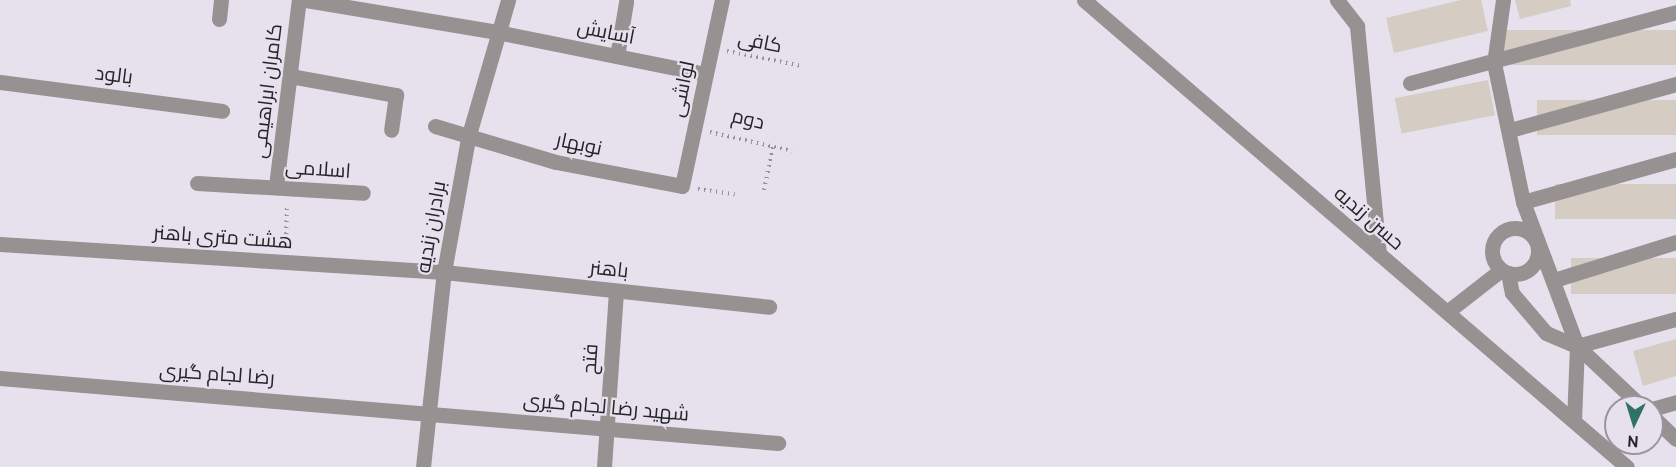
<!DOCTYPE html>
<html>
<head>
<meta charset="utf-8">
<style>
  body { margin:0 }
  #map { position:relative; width:1676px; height:467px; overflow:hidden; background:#e6e1ed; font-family:Cabin,Cairo,sans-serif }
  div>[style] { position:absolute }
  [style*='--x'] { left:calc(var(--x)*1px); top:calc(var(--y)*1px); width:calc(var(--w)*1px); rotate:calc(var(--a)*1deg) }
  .building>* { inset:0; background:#d5ccc3; transform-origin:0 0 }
  .path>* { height:4px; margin-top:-2px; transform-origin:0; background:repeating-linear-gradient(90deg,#949199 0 1.5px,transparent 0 6px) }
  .minor>* { height:15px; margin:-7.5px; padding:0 7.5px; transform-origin:7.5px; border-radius:7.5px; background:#979191 }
  .minor>.ring { margin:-7.5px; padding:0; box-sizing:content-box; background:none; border:15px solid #979191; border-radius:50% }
  .tertiary>* { height:15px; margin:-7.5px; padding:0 7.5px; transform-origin:7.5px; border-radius:7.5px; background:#979191 }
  span { translate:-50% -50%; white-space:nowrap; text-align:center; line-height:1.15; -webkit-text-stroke:4.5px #e6e1ed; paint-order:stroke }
  .street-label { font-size:20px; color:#252428 }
  .north { position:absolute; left:1604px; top:395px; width:60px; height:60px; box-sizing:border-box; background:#e6e1ed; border:2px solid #99959e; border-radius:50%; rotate:184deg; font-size:16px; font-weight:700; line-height:24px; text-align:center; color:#252428 }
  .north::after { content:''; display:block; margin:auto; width:21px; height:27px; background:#317262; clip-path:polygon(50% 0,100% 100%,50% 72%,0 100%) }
</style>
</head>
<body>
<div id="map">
  <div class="building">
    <i style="clip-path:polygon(1461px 0,1481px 0,1488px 31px,1394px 53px,1386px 18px)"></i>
    <i style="clip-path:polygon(1515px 0,1570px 0,1571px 6px,1520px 19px)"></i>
    <i style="left:1676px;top:30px;width:35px;height:175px;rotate:90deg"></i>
    <i style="left:1488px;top:80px;width:36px;height:95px;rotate:79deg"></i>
    <i style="left:1676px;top:100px;width:35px;height:139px;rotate:90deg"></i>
    <i style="left:1676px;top:184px;width:35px;height:121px;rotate:90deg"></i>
    <i style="left:1676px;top:258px;width:36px;height:105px;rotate:90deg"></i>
    <i style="clip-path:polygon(1676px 339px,1676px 376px,1643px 386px,1633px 351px)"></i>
  </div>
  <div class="path">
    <i style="--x:727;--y:51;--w:77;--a:11.2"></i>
    <i style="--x:710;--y:132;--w:84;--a:13"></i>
    <i style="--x:698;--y:189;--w:37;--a:8"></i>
    <i style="--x:764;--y:190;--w:45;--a:-78.4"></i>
    <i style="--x:286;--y:246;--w:40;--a:-88.6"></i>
  </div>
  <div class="minor">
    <i style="--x:306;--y:0;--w:194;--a:9.5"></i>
    <i style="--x:497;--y:32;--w:213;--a:11.4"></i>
    <i style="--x:1337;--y:0;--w:33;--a:52"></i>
    <i style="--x:1357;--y:26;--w:229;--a:84.5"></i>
    <i style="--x:1503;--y:0;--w:64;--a:98.1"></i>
    <i style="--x:1494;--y:63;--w:142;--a:78.2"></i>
    <i style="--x:1523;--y:202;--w:154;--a:69.4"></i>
    <i style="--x:1577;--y:346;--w:75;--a:92.3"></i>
    <i style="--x:219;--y:19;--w:19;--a:-84"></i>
    <i style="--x:617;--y:56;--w:55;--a:-80.5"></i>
    <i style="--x:290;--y:76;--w:108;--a:10.2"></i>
    <i style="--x:396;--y:95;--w:35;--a:98"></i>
    <i style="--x:0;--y:82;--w:224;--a:7.4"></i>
    <i style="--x:1410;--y:83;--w:275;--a:-14.9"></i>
    <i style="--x:435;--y:126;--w:126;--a:16.6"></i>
    <i style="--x:556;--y:162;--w:128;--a:10.8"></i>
    <i style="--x:682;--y:186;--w:190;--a:-77.9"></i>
    <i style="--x:1510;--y:130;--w:172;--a:-15.5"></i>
    <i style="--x:197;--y:183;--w:166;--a:3.4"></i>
    <i style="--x:276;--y:186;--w:187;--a:-83"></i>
    <i style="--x:1523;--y:202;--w:159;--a:-15.7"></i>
    <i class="ring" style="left:1492px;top:228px;width:31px;height:31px"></i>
    <i style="--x:0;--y:244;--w:445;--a:3.6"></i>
    <i style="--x:444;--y:272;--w:327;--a:6.1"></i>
    <i style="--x:1508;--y:273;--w:20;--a:79"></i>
    <i style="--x:1512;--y:293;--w:52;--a:49.6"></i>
    <i style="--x:1546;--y:333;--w:34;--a:23"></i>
    <i style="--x:1554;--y:280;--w:128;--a:-17.3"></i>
    <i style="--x:1447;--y:312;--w:68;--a:-37.9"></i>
    <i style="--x:0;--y:378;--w:781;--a:4.78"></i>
    <i style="--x:1642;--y:407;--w:89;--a:-136.8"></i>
    <i style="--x:1577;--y:346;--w:103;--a:-15.3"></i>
    <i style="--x:1652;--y:409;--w:25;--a:-16"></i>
    <i style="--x:1652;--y:416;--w:33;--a:44"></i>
    <i style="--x:604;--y:467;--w:176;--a:-86.1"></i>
  </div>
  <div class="tertiary">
    <i style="--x:1084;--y:0;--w:716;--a:40.7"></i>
    <i style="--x:423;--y:467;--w:196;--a:-83.9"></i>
    <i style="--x:444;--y:272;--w:136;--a:-79.8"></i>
    <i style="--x:468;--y:138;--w:144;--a:-73.8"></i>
  </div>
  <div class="street-label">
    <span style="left:606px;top:32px;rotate:11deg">آسایش</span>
    <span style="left:760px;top:42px;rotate:11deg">کافی</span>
    <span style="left:114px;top:75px;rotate:7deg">بالود</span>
    <span style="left:682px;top:89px;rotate:-78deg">لواشی</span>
    <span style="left:267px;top:91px;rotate:-83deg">کامران ابراهیمی</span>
    <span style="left:748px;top:119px;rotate:13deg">دوم</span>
    <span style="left:579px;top:144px;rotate:12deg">نوبهار</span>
    <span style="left:318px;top:169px;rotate:4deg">اسلامی</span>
    <span style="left:1369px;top:218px;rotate:41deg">حسن زندیه</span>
    <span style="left:431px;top:227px;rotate:-80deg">برادران زندیه</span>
    <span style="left:223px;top:237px;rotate:4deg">هشت متری باهنر</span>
    <span style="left:609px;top:269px;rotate:6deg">باهنر</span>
    <span style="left:590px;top:359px;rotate:-86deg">فتح</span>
    <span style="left:217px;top:374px;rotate:4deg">رضا لجام گیری</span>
    <span style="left:606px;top:407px;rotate:5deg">شهید رضا لجام گیری</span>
  </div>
  <div class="north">N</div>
</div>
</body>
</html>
